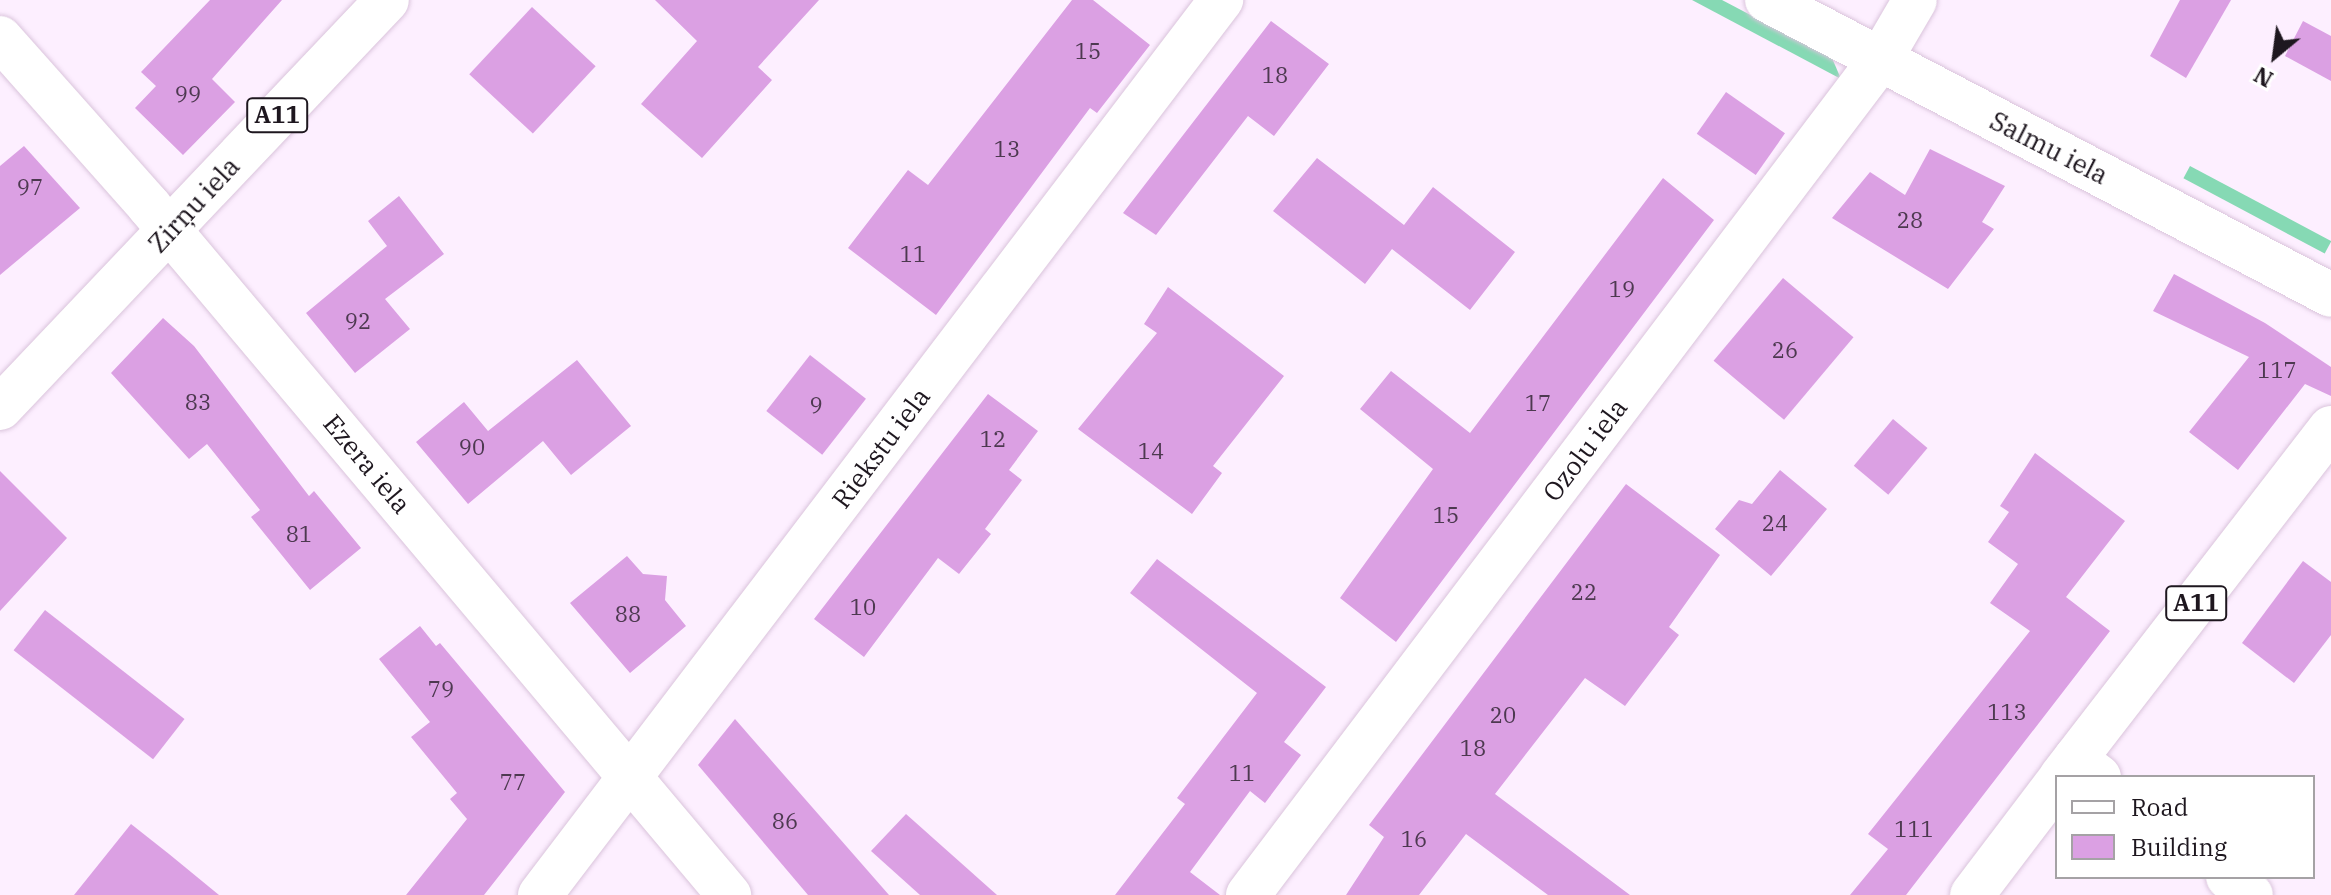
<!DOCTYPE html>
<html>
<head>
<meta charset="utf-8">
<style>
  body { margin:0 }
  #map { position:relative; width:2331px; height:895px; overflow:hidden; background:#fdefff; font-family:"IBM Plex Serif",serif }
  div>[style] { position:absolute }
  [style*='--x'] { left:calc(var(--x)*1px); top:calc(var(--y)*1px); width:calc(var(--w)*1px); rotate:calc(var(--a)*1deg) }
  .green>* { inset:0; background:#86d9b4; transform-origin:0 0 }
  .building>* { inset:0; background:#dba0e3; transform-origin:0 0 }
  .roads { filter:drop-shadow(0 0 2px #dac4dc) drop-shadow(0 0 2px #dac4dc) }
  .minor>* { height:44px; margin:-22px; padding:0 22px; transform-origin:22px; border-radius:22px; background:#fff }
  .highway>* { height:44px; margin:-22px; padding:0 22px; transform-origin:22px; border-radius:22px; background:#fff }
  span { translate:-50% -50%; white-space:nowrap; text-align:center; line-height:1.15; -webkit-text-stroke:8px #fff; paint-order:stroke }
  .number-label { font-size:22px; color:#4d3950 }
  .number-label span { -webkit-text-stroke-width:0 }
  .shield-label span { padding:2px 6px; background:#fff; border:2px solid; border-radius:6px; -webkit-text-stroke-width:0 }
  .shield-label { font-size:24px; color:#1e171f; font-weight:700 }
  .street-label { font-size:26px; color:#1e171f }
  .legend { position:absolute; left:2055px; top:775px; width:260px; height:104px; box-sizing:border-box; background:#fff; border:2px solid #a5a2a5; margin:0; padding:10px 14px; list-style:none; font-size:24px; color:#1e171f }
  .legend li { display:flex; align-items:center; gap:16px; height:40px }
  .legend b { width:40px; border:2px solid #a5a2a5 }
  .north { position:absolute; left:2235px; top:16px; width:80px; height:80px; -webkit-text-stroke:6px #fff; paint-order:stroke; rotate:209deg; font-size:22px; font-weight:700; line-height:32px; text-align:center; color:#1e171f }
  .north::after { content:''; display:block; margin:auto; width:28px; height:36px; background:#1e171f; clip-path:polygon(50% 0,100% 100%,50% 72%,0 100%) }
</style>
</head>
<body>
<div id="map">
  <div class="green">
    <i style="clip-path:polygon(1692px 0,1722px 0,1832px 58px,1841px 79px)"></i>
    <i style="left:2190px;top:166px;width:160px;height:14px;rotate:28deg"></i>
  </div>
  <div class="building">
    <i style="clip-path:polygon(210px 0,282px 0,212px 79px,235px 102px,183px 155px,135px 108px,156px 86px,141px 72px)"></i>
    <i style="clip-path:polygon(655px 0,819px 0,758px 67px,772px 80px,702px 158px,641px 104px,697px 41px)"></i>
    <i style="clip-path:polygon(1072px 0,1093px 0,1150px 45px,1097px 113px,1090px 108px,936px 315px,848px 248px,908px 170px,928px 185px)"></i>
    <i style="clip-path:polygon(2180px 0,2231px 0,2186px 78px,2150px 56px)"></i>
    <i style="left:532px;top:7px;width:87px;height:92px;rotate:43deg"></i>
    <i style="clip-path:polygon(1271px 21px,1329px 64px,1274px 136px,1248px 116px,1156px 235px,1123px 213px)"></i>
    <i style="clip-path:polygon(2303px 21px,2331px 36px,2331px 81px,2285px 56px)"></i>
    <i style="left:1726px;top:92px;width:72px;height:51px;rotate:35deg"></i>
    <i style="clip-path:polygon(24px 146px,80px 208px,0 275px,0 166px)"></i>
    <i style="clip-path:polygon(1930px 149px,2005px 186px,1982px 222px,1994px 229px,1948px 289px,1832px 218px,1870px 172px,1905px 195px)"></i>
    <i style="clip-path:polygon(1317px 158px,1404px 225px,1433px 187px,1515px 252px,1470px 310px,1392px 249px,1365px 284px,1273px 211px)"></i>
    <i style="clip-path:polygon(1663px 178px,1714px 220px,1396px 642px,1340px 598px,1433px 469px,1360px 409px,1391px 371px,1470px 433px)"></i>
    <i style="clip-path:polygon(399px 196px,444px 254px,385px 299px,410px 329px,355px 373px,306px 313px,387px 246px,368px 221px)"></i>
    <i style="clip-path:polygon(2174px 274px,2265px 323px,2331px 367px,2331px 396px,2305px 384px,2238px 470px,2189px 432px,2249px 357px,2153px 311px)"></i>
    <i style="left:1783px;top:278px;width:92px;height:108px;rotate:40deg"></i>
    <i style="clip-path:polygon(1168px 287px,1284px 376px,1213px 466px,1222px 473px,1192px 514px,1078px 429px,1157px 333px,1144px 324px)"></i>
    <i style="clip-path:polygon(163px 318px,194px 346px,309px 496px,314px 491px,361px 548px,310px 590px,251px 517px,260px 510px,207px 444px,189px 459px,111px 373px)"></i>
    <i style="left:810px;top:355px;width:71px;height:71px;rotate:38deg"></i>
    <i style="clip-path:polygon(577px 360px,631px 426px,571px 475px,543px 441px,468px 504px,416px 442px,464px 402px,488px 431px)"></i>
    <i style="clip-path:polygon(988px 394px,1038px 431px,1009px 470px,1022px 480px,985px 529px,991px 534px,959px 574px,938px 558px,864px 657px,814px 619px)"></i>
    <i style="left:1893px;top:419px;width:45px;height:61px;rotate:40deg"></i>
    <i style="clip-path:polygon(2035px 453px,2125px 521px,2066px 597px,2110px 631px,1906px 895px,1850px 895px,1888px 849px,1868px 834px,2030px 631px,1990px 603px,2018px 564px,1988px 542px,2009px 512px,2000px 506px)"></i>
    <i style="clip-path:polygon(1780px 470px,1827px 509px,1771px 576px,1715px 529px,1739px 500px,1752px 504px)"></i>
    <i style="clip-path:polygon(0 471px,67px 538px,0 611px)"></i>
    <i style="clip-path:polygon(1626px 484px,1720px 555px,1669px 627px,1679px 635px,1625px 706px,1585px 678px,1495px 794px,1630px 895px,1548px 895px,1466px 834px,1419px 895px,1346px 895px,1384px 837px,1369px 825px)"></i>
    <i style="clip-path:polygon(627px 556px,643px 574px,667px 576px,665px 600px,686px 626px,630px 673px,570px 603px)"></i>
    <i style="clip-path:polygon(1157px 559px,1326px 687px,1284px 742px,1301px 755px,1265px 803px,1250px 791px,1190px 872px,1220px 895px,1115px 895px,1185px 804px,1177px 798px,1257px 693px,1130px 593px)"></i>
    <i style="clip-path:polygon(2303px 561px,2331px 582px,2331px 635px,2294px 683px,2242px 643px)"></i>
    <i style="left:45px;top:610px;width:177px;height:51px;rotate:38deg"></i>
    <i style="clip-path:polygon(420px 626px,436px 646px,440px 643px,565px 792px,484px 895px,406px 895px,467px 819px,450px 799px,457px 793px,411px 737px,430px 722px,379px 659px)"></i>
    <i style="clip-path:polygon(735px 719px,889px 895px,808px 895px,698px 765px)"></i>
    <i style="clip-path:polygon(906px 814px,997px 895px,920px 895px,871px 851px)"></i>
    <i style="clip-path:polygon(131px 824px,169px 854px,219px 895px,74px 895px)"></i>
  </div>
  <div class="roads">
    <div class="minor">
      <i style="--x:1767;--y:0;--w:636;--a:27.61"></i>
      <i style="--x:0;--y:38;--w:225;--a:48.4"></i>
      <i style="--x:149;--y:206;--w:901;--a:49.91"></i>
      <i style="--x:2075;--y:759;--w:30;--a:37"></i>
      <i style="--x:2228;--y:877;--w:29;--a:38"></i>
      <i style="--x:540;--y:895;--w:1125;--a:-52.73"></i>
      <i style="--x:1248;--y:895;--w:1047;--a:-52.88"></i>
      <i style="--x:1880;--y:60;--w:69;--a:-59.7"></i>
    </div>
    <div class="highway">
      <i style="--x:0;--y:408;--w:562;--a:-46.51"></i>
      <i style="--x:2061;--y:777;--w:441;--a:-52.3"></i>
      <i style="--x:1972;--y:895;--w:141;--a:-52.8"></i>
    </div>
  </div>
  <div class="number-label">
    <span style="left:1088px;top:51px">15</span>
    <span style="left:1275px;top:75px">18</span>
    <span style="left:188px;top:94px">99</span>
    <span style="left:1007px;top:149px">13</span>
    <span style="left:30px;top:187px">97</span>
    <span style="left:1910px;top:220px">28</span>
    <span style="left:913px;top:254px">11</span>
    <span style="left:1622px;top:289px">19</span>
    <span style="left:358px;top:321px">92</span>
    <span style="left:1785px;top:350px">26</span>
    <span style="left:2277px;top:370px">117</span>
    <span style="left:198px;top:402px">83</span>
    <span style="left:1538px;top:403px">17</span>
    <span style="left:816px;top:405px">9</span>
    <span style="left:993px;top:439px">12</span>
    <span style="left:472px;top:447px">90</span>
    <span style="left:1151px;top:451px">14</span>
    <span style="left:1446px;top:515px">15</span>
    <span style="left:1775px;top:523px">24</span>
    <span style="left:299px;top:534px">81</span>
    <span style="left:1584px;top:592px">22</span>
    <span style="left:863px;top:607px">10</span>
    <span style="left:628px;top:614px">88</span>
    <span style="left:441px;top:689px">79</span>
    <span style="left:2007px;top:712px">113</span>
    <span style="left:1503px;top:715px">20</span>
    <span style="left:1473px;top:748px">18</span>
    <span style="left:1242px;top:773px">11</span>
    <span style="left:513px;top:782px">77</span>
    <span style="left:785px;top:821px">86</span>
    <span style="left:1914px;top:829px">111</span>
    <span style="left:1414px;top:839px">16</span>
  </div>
  <div class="shield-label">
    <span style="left:277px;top:115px">A11</span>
    <span style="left:2196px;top:603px">A11</span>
  </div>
  <div class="street-label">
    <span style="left:2049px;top:148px;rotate:27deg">Salmu iela</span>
    <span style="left:194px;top:205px;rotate:-47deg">Zirņu iela</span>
    <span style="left:881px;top:448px;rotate:-53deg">Riekstu iela</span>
    <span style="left:1585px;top:450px;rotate:-53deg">Ozolu iela</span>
    <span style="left:367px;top:464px;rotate:50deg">Ezera iela</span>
  </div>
  <ul class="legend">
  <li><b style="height:10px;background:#fff"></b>Road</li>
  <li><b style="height:22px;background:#dba0e3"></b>Building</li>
  </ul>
  <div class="north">N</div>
</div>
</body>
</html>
